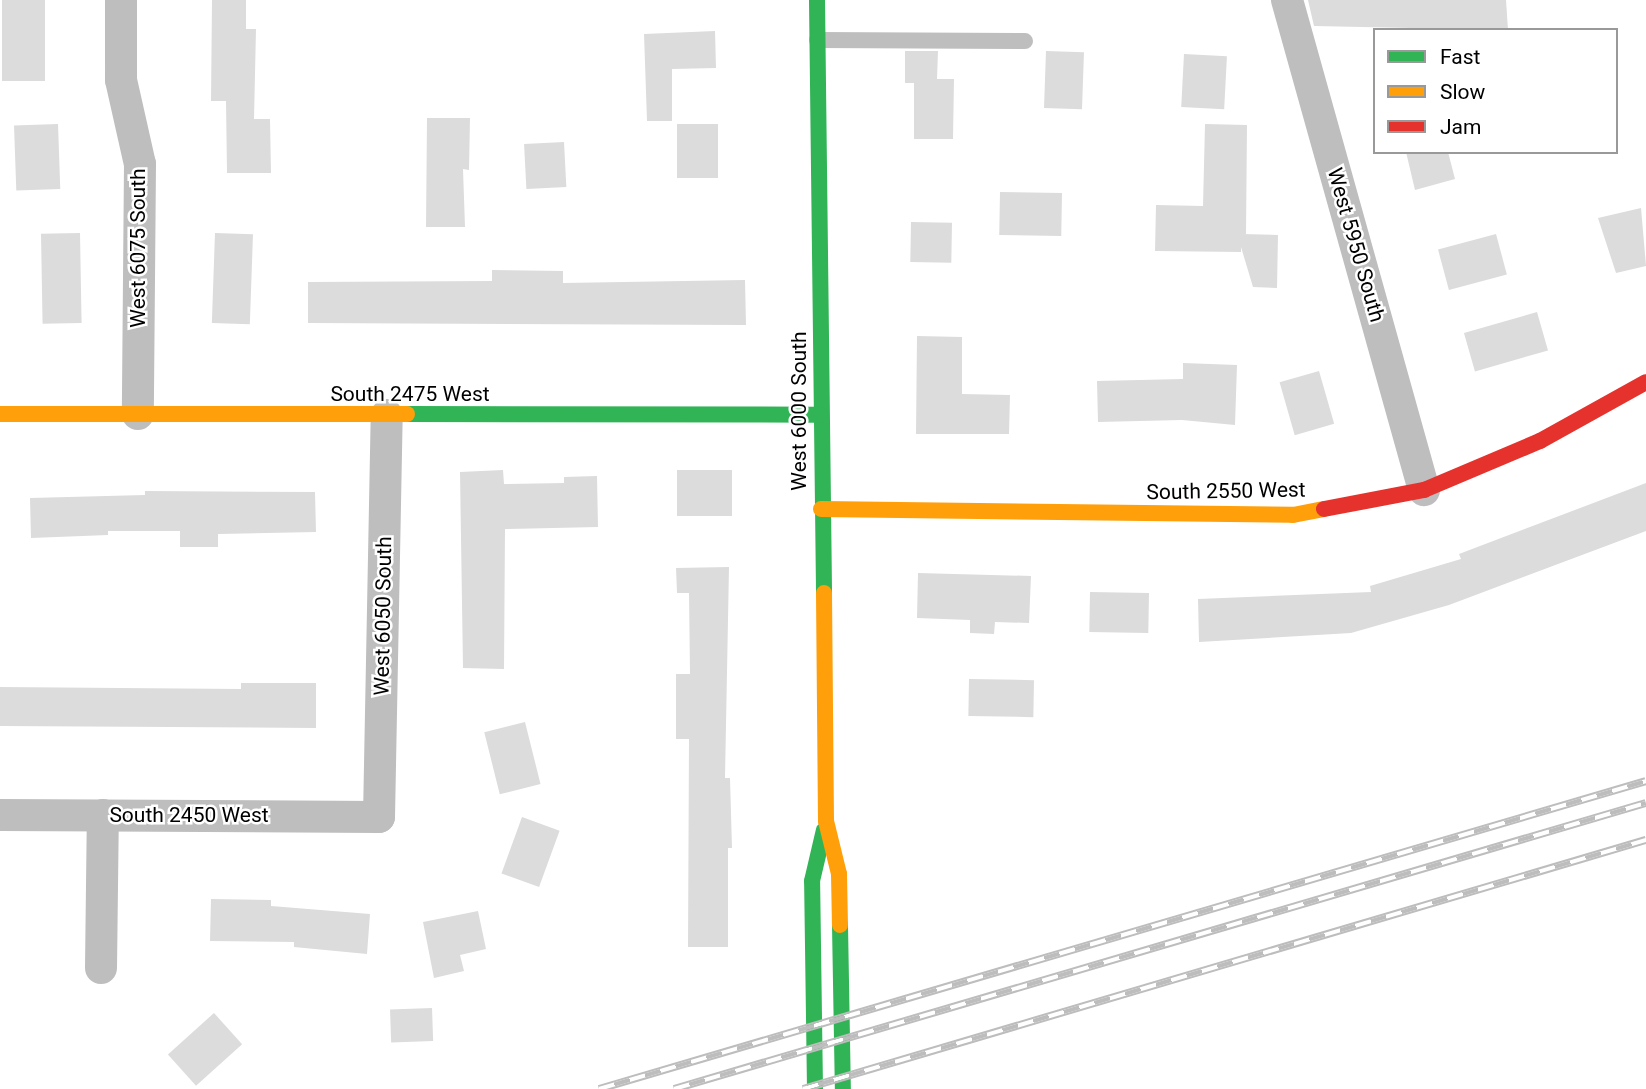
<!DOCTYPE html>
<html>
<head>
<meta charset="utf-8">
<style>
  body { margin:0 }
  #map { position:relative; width:1646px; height:1089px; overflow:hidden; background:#fff; font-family:Roboto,sans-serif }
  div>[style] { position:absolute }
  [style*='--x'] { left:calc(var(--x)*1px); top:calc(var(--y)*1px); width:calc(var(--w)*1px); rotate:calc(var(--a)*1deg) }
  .building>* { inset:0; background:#dcdcdc; transform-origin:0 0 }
  .lane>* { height:16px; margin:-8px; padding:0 8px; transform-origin:8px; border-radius:8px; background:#bebebe }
  .street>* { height:32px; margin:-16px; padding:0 16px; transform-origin:16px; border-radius:16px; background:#bebebe }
  .fast>* { height:16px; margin:-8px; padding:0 8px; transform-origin:8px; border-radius:8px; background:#30b455 }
  .slow>* { height:16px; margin:-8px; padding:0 8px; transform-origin:8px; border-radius:8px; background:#ff9f0a }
  .jam>* { height:16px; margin:-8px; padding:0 8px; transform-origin:8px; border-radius:8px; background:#e5322d }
  .rail>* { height:8px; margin-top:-4px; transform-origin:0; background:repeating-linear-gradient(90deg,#fff 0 16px,#bdbdbd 0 32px); box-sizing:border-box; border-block:2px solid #bdbdbd }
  span { translate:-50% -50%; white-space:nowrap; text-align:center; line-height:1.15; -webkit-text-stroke:5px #fff; paint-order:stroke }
  .street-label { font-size:21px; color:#000 }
  .legend { position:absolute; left:1373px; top:28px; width:245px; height:126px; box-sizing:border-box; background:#fff; border:2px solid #999; margin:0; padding:9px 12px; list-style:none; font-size:21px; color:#000 }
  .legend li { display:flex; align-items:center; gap:14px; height:35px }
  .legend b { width:35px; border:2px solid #999 }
</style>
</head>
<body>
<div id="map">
  <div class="building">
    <i style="left:2px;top:0;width:43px;height:81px"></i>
    <i style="clip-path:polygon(212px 0,246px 0,246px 29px,256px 29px,254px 119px,270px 119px,271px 173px,227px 173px,226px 101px,211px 101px)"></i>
    <i style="clip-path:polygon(1308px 0,1506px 0,1508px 30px,1314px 26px)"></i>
    <i style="clip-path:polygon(715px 31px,716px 68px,672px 69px,672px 121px,647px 121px,644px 34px)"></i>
    <i style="clip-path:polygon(905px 51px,938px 51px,937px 79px,954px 79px,953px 139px,914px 139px,914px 83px,905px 83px)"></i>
    <i style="left:1046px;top:51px;width:38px;height:57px;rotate:2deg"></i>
    <i style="left:1184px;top:54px;width:43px;height:53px;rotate:3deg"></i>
    <i style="clip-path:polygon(427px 118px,470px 118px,469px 170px,463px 169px,465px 227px,426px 227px)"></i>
    <i style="left:58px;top:124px;width:65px;height:44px;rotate:88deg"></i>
    <i style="left:677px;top:124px;width:41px;height:54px"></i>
    <i style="clip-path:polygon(1205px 124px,1247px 125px,1246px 234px,1241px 234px,1278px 235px,1277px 288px,1253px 287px,1241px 247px,1241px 252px,1155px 251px,1156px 205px,1203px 206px)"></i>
    <i style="left:564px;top:142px;width:45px;height:40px;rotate:87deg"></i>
    <i style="clip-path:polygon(1406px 152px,1448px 152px,1455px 179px,1415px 190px)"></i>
    <i style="left:1000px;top:192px;width:62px;height:43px;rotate:1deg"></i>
    <i style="clip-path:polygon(1641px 208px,1646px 266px,1616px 273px,1598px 218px)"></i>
    <i style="left:911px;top:222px;width:41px;height:40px;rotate:1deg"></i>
    <i style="left:80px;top:233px;width:90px;height:39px;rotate:89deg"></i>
    <i style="left:215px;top:233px;width:38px;height:90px;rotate:2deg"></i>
    <i style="left:1496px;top:234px;width:42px;height:60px;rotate:75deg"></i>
    <i style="clip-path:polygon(492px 270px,563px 271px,563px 283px,745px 280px,746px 325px,308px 323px,308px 282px,492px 281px)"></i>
    <i style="left:1537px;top:312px;width:40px;height:76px;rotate:74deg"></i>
    <i style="clip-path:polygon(917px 336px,962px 337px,962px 394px,1010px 395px,1009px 434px,916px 434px)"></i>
    <i style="clip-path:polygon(1183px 363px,1237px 365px,1235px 425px,1182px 420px,1098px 422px,1097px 381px,1183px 379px)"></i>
    <i style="left:1319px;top:371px;width:55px;height:41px;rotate:74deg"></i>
    <i style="clip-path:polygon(503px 470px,504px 484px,564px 483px,564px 477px,597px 476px,598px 527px,505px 529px,504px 669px,463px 668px,460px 472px)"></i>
    <i style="left:732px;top:470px;width:46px;height:55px;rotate:90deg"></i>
    <i style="clip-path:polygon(1646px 483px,1646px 531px,1449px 605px,1351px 633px,1199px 642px,1198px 599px,1371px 592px,1370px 586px,1461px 559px,1459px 554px)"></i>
    <i style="clip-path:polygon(145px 491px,315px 492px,316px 532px,218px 534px,218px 547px,180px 547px,180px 531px,108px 531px,108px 535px,31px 538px,30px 498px,145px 495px)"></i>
    <i style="clip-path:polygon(729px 567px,725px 778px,730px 778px,732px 848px,728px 848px,728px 947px,688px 947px,689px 739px,676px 739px,676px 674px,690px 674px,689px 593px,677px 593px,676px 568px)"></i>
    <i style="clip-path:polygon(918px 573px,1031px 576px,1029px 623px,995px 622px,994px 634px,970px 633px,970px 620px,917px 618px)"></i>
    <i style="left:1090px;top:592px;width:59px;height:40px;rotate:1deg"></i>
    <i style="left:969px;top:679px;width:65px;height:37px;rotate:1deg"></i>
    <i style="clip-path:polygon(241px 683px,316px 683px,316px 728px,0 726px,0 687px,241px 689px)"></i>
    <i style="left:525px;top:722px;width:64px;height:42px;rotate:76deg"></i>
    <i style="left:522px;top:817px;width:40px;height:60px;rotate:20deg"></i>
    <i style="clip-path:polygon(211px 899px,271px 900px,271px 906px,370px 914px,367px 954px,294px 947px,294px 942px,210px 941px)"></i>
    <i style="clip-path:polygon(478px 911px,486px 949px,460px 955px,464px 971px,434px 978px,423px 922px)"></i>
    <i style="left:432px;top:1008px;width:33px;height:42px;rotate:88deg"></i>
    <i style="left:214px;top:1013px;width:42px;height:62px;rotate:48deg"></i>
  </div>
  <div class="lane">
    <i style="--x:817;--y:40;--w:208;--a:0.3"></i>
  </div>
  <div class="street">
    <i style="--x:121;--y:0;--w:80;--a:90"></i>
    <i style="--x:121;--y:80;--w:86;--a:77.3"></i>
    <i style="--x:140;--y:164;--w:250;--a:90.5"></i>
    <i style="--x:1287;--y:0;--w:509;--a:74.38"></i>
    <i style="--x:0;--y:815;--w:379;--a:0.3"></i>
    <i style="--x:379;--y:817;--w:402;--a:-88.9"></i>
    <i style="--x:101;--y:968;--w:153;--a:-89.3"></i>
  </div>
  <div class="fast">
    <i style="--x:817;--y:0;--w:593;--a:89.32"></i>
    <i style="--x:407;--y:414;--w:413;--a:0.1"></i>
    <i style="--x:840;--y:925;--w:164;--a:89"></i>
    <i style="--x:815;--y:1089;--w:208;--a:-90.8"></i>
    <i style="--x:812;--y:881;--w:52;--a:-76.8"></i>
  </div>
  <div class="slow">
    <i style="--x:0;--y:414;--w:407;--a:0"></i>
    <i style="--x:821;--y:509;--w:472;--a:0.7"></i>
    <i style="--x:1293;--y:515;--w:32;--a:-11"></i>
    <i style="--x:824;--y:593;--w:228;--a:89.5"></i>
    <i style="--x:826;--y:821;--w:55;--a:76.2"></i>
    <i style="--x:839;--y:874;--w:51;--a:88.9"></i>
  </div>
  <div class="jam">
    <i style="--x:1324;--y:509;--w:102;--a:-10.8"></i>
    <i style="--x:1424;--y:490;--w:126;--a:-22.9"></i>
    <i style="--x:1540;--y:441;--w:121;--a:-29.1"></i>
  </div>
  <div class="rail">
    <i style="--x:599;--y:1089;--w:1091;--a:-16.39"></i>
    <i style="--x:674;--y:1089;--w:1013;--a:-16.4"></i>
    <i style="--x:803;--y:1089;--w:879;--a:-16.46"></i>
  </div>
  <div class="street-label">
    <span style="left:1356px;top:245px;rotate:74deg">West 5950 South</span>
    <span style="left:138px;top:248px;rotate:-90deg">West 6075 South</span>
    <span style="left:410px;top:394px">South 2475 West</span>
    <span style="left:799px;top:411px;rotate:-90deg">West 6000 South</span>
    <span style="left:1226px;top:491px;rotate:-1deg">South 2550 West</span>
    <span style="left:383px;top:616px;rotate:-89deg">West 6050 South</span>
    <span style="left:189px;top:815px">South 2450 West</span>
  </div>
  <ul class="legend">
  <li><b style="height:9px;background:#30b455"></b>Fast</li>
  <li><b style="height:9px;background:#ff9f0a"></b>Slow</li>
  <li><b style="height:9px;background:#e5322d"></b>Jam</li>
  </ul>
</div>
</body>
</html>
